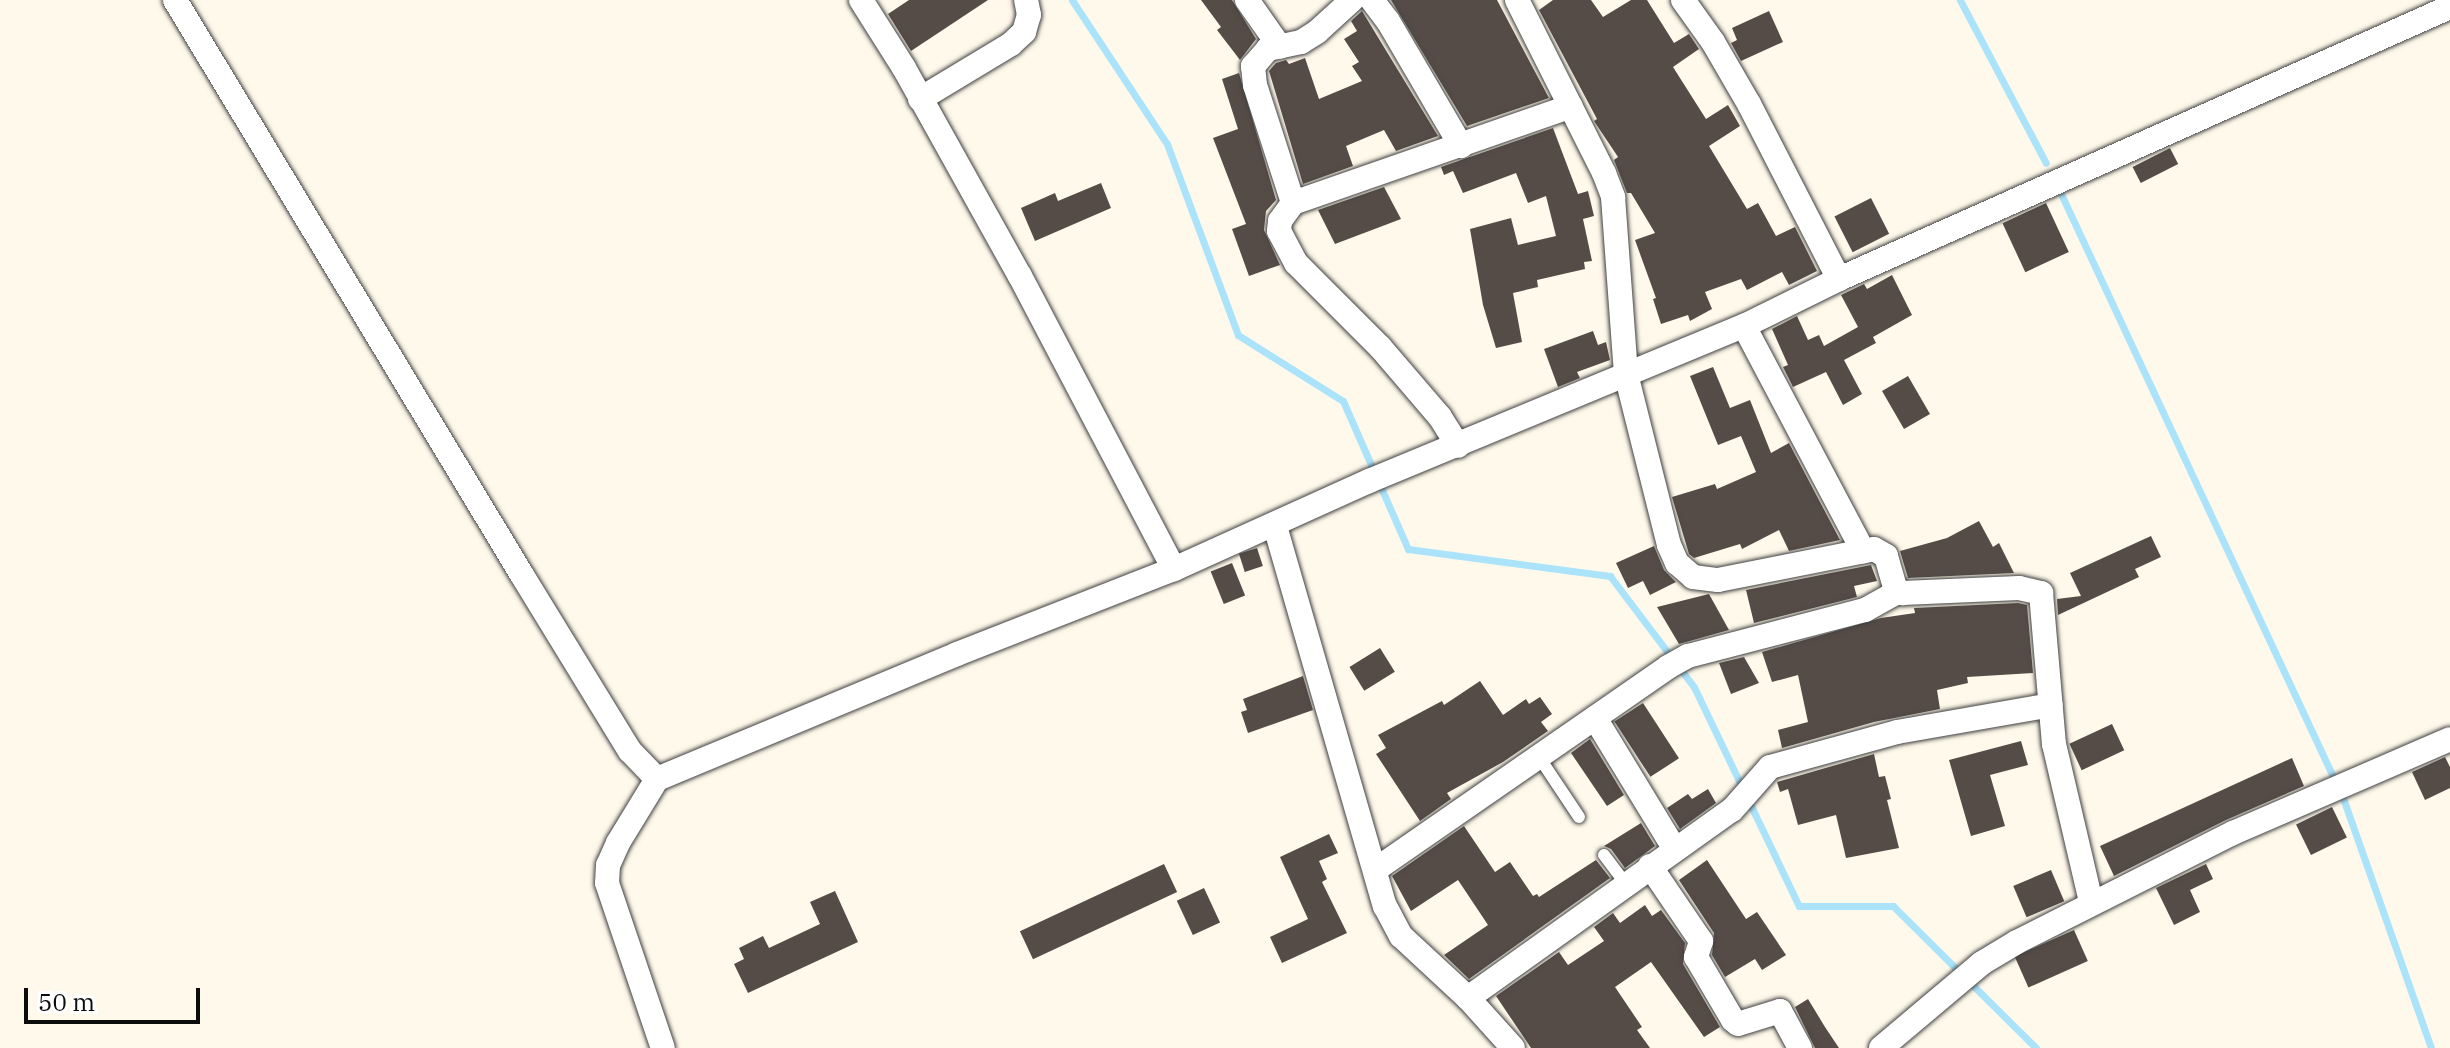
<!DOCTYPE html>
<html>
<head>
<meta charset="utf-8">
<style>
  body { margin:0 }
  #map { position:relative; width:2450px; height:1048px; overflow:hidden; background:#fff9eb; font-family:"IBM Plex Serif",serif }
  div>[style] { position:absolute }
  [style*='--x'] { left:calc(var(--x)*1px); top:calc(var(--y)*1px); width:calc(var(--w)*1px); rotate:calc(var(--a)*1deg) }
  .stream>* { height:7px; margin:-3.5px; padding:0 3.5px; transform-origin:3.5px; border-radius:3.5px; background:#abe3fb }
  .building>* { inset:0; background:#554c47; transform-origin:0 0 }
  .roads { filter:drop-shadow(0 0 2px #3f3f3f) drop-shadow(0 0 2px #3f3f3f) }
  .lane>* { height:12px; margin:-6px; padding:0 6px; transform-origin:6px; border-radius:6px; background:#fff }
  .street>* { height:24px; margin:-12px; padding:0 12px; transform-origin:12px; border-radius:12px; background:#fff }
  span { translate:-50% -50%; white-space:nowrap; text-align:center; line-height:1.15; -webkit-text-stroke:8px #fff; paint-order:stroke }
  .scale { position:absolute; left:24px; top:988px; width:176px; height:36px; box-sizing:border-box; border:4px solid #0c0c0c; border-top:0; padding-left:10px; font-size:24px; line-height:28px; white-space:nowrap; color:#0c0c0c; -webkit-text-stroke:6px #fff; paint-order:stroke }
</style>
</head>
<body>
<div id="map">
  <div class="stream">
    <i style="--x:1072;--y:0;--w:173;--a:56.6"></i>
    <i style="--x:1167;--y:144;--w:204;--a:69.6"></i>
    <i style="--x:1238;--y:335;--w:124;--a:32.2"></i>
    <i style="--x:1343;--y:401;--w:162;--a:66.3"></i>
    <i style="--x:1408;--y:549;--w:204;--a:7.6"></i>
    <i style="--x:1610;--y:576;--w:139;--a:52.9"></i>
    <i style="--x:1694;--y:687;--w:243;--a:64.4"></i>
    <i style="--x:1799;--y:906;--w:94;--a:0"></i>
    <i style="--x:1893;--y:906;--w:202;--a:44.8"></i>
    <i style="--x:1960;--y:0;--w:184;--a:62.2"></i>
    <i style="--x:2062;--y:196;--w:664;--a:64.98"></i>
    <i style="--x:2343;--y:798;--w:265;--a:70.6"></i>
  </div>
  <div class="building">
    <i style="clip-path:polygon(909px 0,988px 0,911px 51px,888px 14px)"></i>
    <i style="clip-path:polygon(1201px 0,1232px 0,1256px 39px,1240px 60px,1217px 30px,1221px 27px)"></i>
    <i style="clip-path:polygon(1391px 0,1497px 0,1549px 98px,1467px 126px)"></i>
    <i style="clip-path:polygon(1553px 0,1591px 0,1603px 17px,1631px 0,1647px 0,1674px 43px,1689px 34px,1699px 49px,1673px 67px,1706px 119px,1728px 105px,1740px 126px,1709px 146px,1747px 209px,1758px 203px,1776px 236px,1795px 227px,1817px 271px,1789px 285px,1782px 272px,1747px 290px,1741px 279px,1705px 292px,1712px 309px,1690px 321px,1688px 315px,1661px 324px,1653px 299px,1656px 298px,1635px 240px,1655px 233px,1631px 193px,1627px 193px,1614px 160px,1618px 157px,1594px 121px,1597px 119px,1539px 10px)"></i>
    <i style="clip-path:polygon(1362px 11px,1438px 136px,1396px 151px,1384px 130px,1346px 146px,1353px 166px,1303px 184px,1269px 71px,1276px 63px,1286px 60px,1289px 64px,1305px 58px,1319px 99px,1362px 81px,1352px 66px,1359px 62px,1344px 39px,1357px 31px,1351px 21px)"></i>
    <i style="clip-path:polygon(1769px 11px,1783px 42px,1741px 61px,1731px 43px,1737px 40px,1732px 28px)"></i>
    <i style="clip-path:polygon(1239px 73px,1276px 200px,1266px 211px,1264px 230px,1280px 265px,1249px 276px,1232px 229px,1246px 224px,1213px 138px,1238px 129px,1222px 79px)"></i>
    <i style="clip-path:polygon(1553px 128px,1578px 194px,1588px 191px,1594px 216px,1583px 219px,1592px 261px,1584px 262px,1585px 269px,1537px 280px,1538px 287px,1513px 293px,1522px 342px,1496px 348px,1483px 305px,1470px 229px,1511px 218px,1518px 245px,1556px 236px,1546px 196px,1528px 203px,1516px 173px,1463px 193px,1453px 171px,1444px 175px,1441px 167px)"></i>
    <i style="left:2170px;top:148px;width:18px;height:42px;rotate:63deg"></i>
    <i style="clip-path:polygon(1101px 183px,1111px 208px,1035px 241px,1021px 208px,1055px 193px,1058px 201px)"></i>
    <i style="clip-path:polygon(1384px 187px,1401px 219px,1335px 244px,1318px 210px)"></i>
    <i style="left:1871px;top:198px;width:40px;height:41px;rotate:63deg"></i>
    <i style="left:2046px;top:203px;width:54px;height:48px;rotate:65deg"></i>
    <i style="clip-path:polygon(1892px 275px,1912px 315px,1873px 337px,1876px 343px,1844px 360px,1862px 394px,1843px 405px,1826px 372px,1793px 387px,1783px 367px,1788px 365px,1772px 329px,1797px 316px,1808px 340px,1819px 335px,1824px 346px,1858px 327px,1841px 295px,1864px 284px,1867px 289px)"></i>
    <i style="clip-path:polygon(1593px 331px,1598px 345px,1606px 342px,1610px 360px,1577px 372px,1580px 378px,1558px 387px,1544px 349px)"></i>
    <i style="clip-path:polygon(1713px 367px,1730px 408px,1750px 400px,1771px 453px,1789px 443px,1840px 540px,1789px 551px,1779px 530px,1742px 549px,1740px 544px,1694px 558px,1689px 554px,1672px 497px,1715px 484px,1717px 489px,1756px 472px,1741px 436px,1718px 445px,1690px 376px)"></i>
    <i style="left:1908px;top:376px;width:44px;height:30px;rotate:60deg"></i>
    <i style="clip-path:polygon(1979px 521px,1993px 547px,1999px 543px,2014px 573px,1908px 578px,1900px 551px,1947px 538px)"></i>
    <i style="clip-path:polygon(2151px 536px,2161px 557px,2135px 569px,2139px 577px,2058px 615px,2057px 599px,2081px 596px,2070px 573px)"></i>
    <i style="clip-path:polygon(1654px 546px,1664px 570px,1676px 582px,1650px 595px,1643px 581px,1628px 588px,1616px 563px)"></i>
    <i style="left:1257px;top:548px;width:19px;height:19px;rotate:72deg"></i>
    <i style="left:1232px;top:563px;width:35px;height:23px;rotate:68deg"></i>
    <i style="clip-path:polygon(1871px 565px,1877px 581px,1854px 586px,1857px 597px,1754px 623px,1746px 590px)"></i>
    <i style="clip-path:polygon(1709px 594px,1729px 630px,1679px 644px,1657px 607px)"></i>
    <i style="clip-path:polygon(2018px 603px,2027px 605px,2033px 673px,1967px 677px,1968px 683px,1937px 690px,1940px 709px,1874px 722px,1782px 748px,1778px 730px,1808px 722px,1798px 675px,1772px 682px,1762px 652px,1881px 618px,1915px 613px,1914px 608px)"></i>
    <i style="left:1380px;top:648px;width:28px;height:36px;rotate:58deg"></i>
    <i style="clip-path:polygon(1744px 657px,1759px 683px,1731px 694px,1719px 663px)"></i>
    <i style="clip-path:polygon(1303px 676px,1313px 710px,1248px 733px,1241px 712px,1247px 710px,1243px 699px)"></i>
    <i style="clip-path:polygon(1480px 681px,1503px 715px,1526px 699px,1529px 704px,1540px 697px,1552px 714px,1541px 722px,1548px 731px,1503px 762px,1447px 793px,1451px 799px,1420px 821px,1376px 754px,1386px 748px,1378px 735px,1442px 701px,1444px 705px)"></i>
    <i style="left:1643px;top:703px;width:66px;height:34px;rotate:57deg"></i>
    <i style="left:2112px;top:724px;width:29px;height:47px;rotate:65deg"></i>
    <i style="clip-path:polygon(1590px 739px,1624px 795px,1607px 806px,1571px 753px)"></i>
    <i style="clip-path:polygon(2021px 741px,2028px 765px,1990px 775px,2005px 826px,1971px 836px,1949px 760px)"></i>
    <i style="clip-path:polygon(1874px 754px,1879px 777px,1885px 776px,1891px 799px,1887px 800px,1899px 848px,1846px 858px,1836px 815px,1798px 825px,1788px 789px,1780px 792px,1777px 782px)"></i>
    <i style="clip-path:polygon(2445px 757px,2450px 767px,2450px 788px,2425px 800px,2412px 772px)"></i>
    <i style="clip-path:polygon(2292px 758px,2304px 786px,2226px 820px,2114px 876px,2100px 846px)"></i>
    <i style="clip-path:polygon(1708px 789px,1716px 803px,1680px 829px,1667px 808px,1688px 794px,1692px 799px)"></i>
    <i style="left:2332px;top:807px;width:34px;height:40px;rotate:64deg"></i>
    <i style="clip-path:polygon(1641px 823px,1655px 846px,1625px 868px,1611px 849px,1604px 846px)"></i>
    <i style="clip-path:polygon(1464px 826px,1495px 872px,1510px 862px,1533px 896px,1537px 894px,1539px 897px,1596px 860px,1610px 878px,1469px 979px,1444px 955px,1488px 925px,1458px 880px,1411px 911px,1392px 876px)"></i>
    <i style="clip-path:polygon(1329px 834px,1338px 853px,1319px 861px,1327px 879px,1322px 882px,1347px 933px,1282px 963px,1270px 937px,1308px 919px,1280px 857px)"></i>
    <i style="clip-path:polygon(1707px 860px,1746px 919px,1757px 912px,1786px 955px,1762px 970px,1755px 959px,1725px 977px,1712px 955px,1714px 933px,1679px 880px)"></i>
    <i style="left:1164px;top:864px;width:31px;height:159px;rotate:65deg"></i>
    <i style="clip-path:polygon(2206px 864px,2213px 879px,2190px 890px,2200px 912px,2174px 925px,2156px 888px)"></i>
    <i style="left:2051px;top:870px;width:34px;height:41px;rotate:67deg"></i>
    <i style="left:1204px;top:888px;width:38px;height:30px;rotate:65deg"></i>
    <i style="clip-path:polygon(835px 891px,858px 942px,748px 993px,734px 964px,744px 959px,739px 948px,763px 936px,769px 948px,820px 924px,810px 902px)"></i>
    <i style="clip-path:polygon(1645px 905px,1652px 916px,1661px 910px,1685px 943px,1683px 964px,1720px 1027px,1704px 1037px,1651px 962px,1615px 987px,1642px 1027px,1637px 1030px,1650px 1048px,1531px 1048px,1496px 996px,1559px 952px,1568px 965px,1604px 941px,1594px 927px,1613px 913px,1620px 923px)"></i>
    <i style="left:2074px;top:930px;width:34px;height:65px;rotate:66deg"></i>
    <i style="clip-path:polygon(1808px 999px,1825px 1027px,1839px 1048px,1815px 1048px,1795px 1007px)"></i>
  </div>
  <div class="roads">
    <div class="lane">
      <i style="--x:1539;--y:757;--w:72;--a:56.3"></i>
      <i style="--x:1604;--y:855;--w:35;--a:53"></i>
    </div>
    <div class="street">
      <i style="--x:175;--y:0;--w:672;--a:58.89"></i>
      <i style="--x:522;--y:575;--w:206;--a:58.5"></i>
      <i style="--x:630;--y:751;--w:39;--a:46"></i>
      <i style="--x:861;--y:0;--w:80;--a:57.7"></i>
      <i style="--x:904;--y:68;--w:238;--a:60.9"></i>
      <i style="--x:1020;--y:276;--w:331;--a:62.3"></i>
      <i style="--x:1247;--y:0;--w:57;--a:54.9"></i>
      <i style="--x:1352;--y:0;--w:47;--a:137.6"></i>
      <i style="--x:1317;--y:32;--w:19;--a:148"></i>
      <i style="--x:1301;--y:42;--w:34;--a:168"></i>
      <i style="--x:1268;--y:49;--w:23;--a:131"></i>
      <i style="--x:1253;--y:66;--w:19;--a:84"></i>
      <i style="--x:1255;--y:85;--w:124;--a:72.1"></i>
      <i style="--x:1293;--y:203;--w:22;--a:126"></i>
      <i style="--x:1280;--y:221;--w:10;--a:96"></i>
      <i style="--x:1279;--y:231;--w:36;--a:62"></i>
      <i style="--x:1296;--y:263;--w:119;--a:45"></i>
      <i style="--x:1380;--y:347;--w:92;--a:49.4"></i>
      <i style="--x:1440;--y:417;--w:34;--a:58"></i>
      <i style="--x:1372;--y:0;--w:26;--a:53"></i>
      <i style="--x:1388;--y:21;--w:145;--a:59.7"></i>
      <i style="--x:1517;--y:0;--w:194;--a:63.3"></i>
      <i style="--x:1604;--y:173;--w:26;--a:69"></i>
      <i style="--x:1613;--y:197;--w:177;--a:85.8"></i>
      <i style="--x:1626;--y:374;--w:176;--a:75.9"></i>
      <i style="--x:1669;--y:545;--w:20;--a:66"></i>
      <i style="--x:1677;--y:563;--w:21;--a:41"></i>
      <i style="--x:1693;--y:577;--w:25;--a:7"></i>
      <i style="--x:1718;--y:580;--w:159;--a:-11.2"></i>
      <i style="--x:1874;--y:549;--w:14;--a:30"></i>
      <i style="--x:1886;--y:556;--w:33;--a:74"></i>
      <i style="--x:1895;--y:588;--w:9;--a:36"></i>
      <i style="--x:1902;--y:593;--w:117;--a:-2.4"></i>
      <i style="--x:2019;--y:588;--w:23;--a:13"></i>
      <i style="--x:2041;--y:593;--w:152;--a:85.1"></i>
      <i style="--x:2054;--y:744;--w:162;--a:76.8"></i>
      <i style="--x:1683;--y:0;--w:52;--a:54.5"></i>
      <i style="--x:1713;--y:42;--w:72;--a:59.9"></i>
      <i style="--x:1749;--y:104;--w:197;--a:62.8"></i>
      <i style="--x:920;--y:99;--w:106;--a:-31.1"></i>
      <i style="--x:1011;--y:44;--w:18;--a:-43"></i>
      <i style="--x:1024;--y:32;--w:18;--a:-74"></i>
      <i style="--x:1029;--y:15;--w:15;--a:-101"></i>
      <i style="--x:1293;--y:203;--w:294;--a:-19.2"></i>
      <i style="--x:1744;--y:326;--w:255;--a:62.1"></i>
      <i style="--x:1275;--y:526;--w:396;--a:73.9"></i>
      <i style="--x:1385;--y:906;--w:34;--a:62"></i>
      <i style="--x:1401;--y:936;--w:91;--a:42.8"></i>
      <i style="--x:1468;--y:998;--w:67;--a:48"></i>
      <i style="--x:1595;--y:718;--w:152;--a:58.7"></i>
      <i style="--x:657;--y:779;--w:325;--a:-22.6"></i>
      <i style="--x:957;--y:654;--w:233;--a:-21.4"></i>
      <i style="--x:1174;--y:569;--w:214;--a:-24.3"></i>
      <i style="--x:1369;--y:481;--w:406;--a:-22.5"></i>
      <i style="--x:1744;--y:326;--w:106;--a:-26.3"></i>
      <i style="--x:1839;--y:279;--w:669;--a:-24"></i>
      <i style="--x:657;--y:779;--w:75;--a:121.4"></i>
      <i style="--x:618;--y:843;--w:24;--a:114"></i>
      <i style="--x:608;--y:865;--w:18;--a:93"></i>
      <i style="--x:607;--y:883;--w:174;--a:71.3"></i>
      <i style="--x:1650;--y:866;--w:91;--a:55.8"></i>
      <i style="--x:1701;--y:941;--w:17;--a:107"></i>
      <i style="--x:1696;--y:957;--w:73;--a:59.6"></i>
      <i style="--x:1733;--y:1020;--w:6;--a:39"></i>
      <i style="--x:1738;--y:1024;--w:44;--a:-17.2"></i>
      <i style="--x:1780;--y:1011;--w:42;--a:61.6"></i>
      <i style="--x:1375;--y:870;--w:356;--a:-34.7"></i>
      <i style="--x:1668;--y:667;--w:23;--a:-29"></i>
      <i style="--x:1688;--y:656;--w:183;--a:-14.6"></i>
      <i style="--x:1865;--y:610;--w:38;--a:-29"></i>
      <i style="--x:1468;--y:998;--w:324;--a:-35.5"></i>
      <i style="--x:1732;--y:810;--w:57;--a:-48.5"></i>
      <i style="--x:1770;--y:767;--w:132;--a:-15.4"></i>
      <i style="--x:1897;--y:732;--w:156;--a:-9.9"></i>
      <i style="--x:1881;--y:1048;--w:132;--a:-40.1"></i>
      <i style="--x:1982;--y:963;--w:41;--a:-31"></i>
      <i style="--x:2017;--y:942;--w:242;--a:-26.8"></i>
      <i style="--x:2233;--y:833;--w:236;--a:-23.4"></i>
    </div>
  </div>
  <div class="scale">50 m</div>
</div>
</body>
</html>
